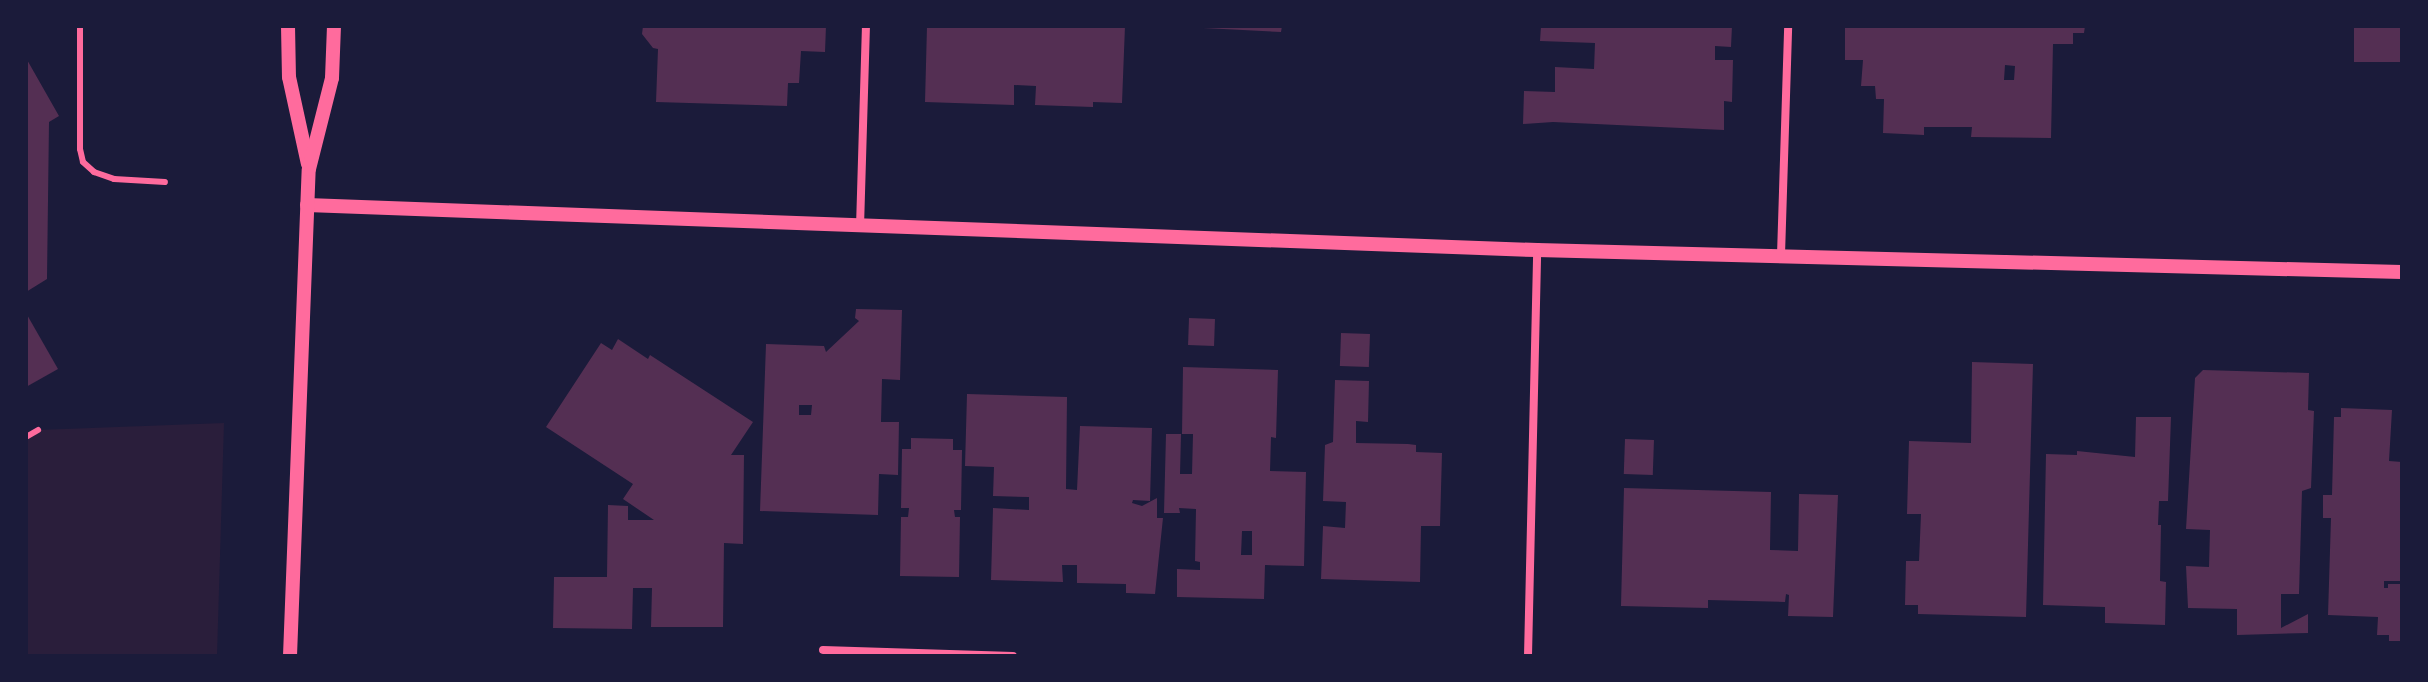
<!DOCTYPE html>
<html>
<head>
<meta charset="utf-8">
<style>
  body { margin:0 }
  #map { position:relative; width:2428px; height:682px; overflow:hidden; background:#1b1b3a; font-family:"Varela Round",sans-serif }
  div>[style] { position:absolute }
  [style*='--x'] { left:calc(var(--x)*1px); top:calc(var(--y)*1px); width:calc(var(--w)*1px); rotate:calc(var(--a)*1deg) }
  .green>* { inset:0; background:#2a1e3b }
  .building>* { inset:0; background:#542f53; transform-origin:0 0 }
  .service>* { height:6px; margin:-3px; padding:0 3px; transform-origin:3px; border-radius:3px; background:#ff6b9d }
  .minor>* { height:8px; margin:-4px; padding:0 4px; transform-origin:4px; border-radius:4px; background:#ff6b9d }
  .tertiary>* { height:14px; margin:-7px; padding:0 7px; transform-origin:7px; border-radius:7px; background:#ff6b9d }
  span { translate:-50% -50%; white-space:nowrap; text-align:center; line-height:1.15; -webkit-text-stroke:8px #1b1b3a; paint-order:stroke }
  .frame { position:absolute; inset:0; border:28px solid #1b1b3a; pointer-events:none }
</style>
</head>
<body>
<div id="map">
  <div class="green">
    <i style="clip-path:polygon(224px 423px,217px 656px,26px 656px,26px 438px,38px 430px)"></i>
  </div>
  <div class="building">
    <i style="clip-path:polygon(643px 26px,826px 26px,825px 52px,801px 51px,799px 83px,788px 83px,787px 106px,656px 102px,658px 49px,653px 48px,642px 34px)"></i>
    <i style="clip-path:polygon(927px 26px,1125px 26px,1122px 103px,1093px 102px,1093px 107px,1035px 105px,1036px 86px,1014px 85px,1014px 105px,925px 102px)"></i>
    <i style="clip-path:polygon(1164px 26px,1282px 26px,1281px 32px)"></i>
    <i style="clip-path:polygon(1541px 26px,1732px 26px,1731px 47px,1715px 46px,1715px 60px,1733px 60px,1732px 102px,1724px 101px,1724px 130px,1553px 122px,1523px 124px,1524px 91px,1555px 92px,1555px 67px,1594px 69px,1595px 43px,1540px 41px)"></i>
    <i style="clip-path:polygon(evenodd,1845px 26px,2085px 26px,2084px 33px,2073px 33px,2073px 44px,2053px 44px,2051px 138px,1971px 137px,1972px 127px,1924px 127px,1924px 135px,1883px 133px,1884px 99px,1876px 99px,1875px 86px,1861px 86px,1863px 60px,1845px 60px,1845px 26px,2005px 65px,2015px 66px,2014px 80px,2004px 80px,2005px 65px)"></i>
    <i style="left:2354px;top:26px;width:48px;height:36px"></i>
    <i style="clip-path:polygon(26px 58px,59px 116px,49px 122px,47px 279px,26px 292px)"></i>
    <i style="clip-path:polygon(evenodd,856px 309px,902px 310px,900px 380px,882px 379px,881px 422px,899px 422px,898px 475px,879px 474px,878px 515px,760px 511px,766px 344px,824px 346px,826px 352px,859px 321px,855px 318px,856px 309px,799px 405px,812px 405px,811px 415px,799px 415px,799px 405px)"></i>
    <i style="clip-path:polygon(26px 313px,58px 369px,26px 387px)"></i>
    <i style="left:1189px;top:318px;width:26px;height:27px;rotate:2deg"></i>
    <i style="left:1341px;top:333px;width:29px;height:33px;rotate:2deg"></i>
    <i style="clip-path:polygon(618px 339px,648px 359px,650px 355px,753px 422px,731px 455px,744px 455px,743px 544px,724px 543px,723px 627px,651px 627px,652px 588px,633px 588px,632px 629px,553px 628px,554px 577px,607px 577px,608px 505px,628px 506px,628px 520px,654px 520px,623px 499px,633px 484px,546px 427px,601px 343px,612px 350px)"></i>
    <i style="clip-path:polygon(1972px 362px,2033px 364px,2026px 617px,1918px 614px,1918px 605px,1905px 605px,1906px 561px,1919px 561px,1921px 514px,1907px 514px,1909px 441px,1971px 443px)"></i>
    <i style="clip-path:polygon(evenodd,1183px 367px,1278px 370px,1276px 438px,1271px 437px,1270px 471px,1306px 472px,1304px 566px,1265px 565px,1264px 599px,1177px 597px,1177px 569px,1200px 570px,1200px 562px,1195px 561px,1196px 509px,1179px 508px,1180px 513px,1164px 513px,1166px 434px,1181px 434px,1180px 474px,1192px 474px,1193px 434px,1182px 434px,1183px 367px,1242px 531px,1252px 531px,1252px 555px,1241px 555px,1242px 531px)"></i>
    <i style="clip-path:polygon(2203px 370px,2309px 373px,2308px 410px,2314px 411px,2311px 488px,2302px 491px,2299px 594px,2281px 594px,2281px 628px,2308px 614px,2308px 633px,2237px 635px,2237px 609px,2188px 608px,2186px 566px,2209px 567px,2210px 530px,2186px 529px,2195px 378px)"></i>
    <i style="clip-path:polygon(1335px 380px,1369px 381px,1368px 422px,1356px 421px,1356px 443px,1408px 444px,1416px 445px,1416px 452px,1442px 453px,1440px 526px,1421px 526px,1420px 582px,1321px 579px,1323px 526px,1345px 528px,1346px 502px,1323px 501px,1325px 445px,1333px 442px)"></i>
    <i style="clip-path:polygon(967px 394px,1067px 397px,1066px 489px,1077px 490px,1080px 426px,1152px 428px,1150px 501px,1133px 500px,1132px 503px,1142px 506px,1157px 498px,1157px 518px,1163px 518px,1155px 594px,1126px 593px,1126px 584px,1077px 583px,1077px 565px,1062px 565px,1063px 582px,991px 580px,993px 508px,1029px 510px,1029px 497px,993px 496px,994px 467px,965px 466px)"></i>
    <i style="clip-path:polygon(2341px 408px,2392px 410px,2389px 461px,2402px 462px,2402px 581px,2384px 581px,2384px 588px,2388px 588px,2388px 584px,2402px 584px,2402px 641px,2389px 641px,2389px 635px,2377px 635px,2378px 617px,2328px 615px,2331px 518px,2323px 518px,2323px 495px,2332px 495px,2334px 417px,2341px 417px)"></i>
    <i style="clip-path:polygon(2136px 417px,2171px 417px,2168px 501px,2159px 501px,2158px 525px,2161px 525px,2160px 581px,2166px 582px,2165px 625px,2105px 623px,2105px 607px,2043px 605px,2046px 454px,2077px 455px,2077px 451px,2135px 457px)"></i>
    <i style="clip-path:polygon(911px 438px,953px 439px,953px 450px,962px 450px,961px 510px,954px 510px,955px 517px,960px 517px,959px 577px,900px 576px,901px 517px,908px 517px,909px 508px,901px 508px,902px 449px,911px 449px)"></i>
    <i style="left:1625px;top:439px;width:29px;height:35px;rotate:2deg"></i>
    <i style="clip-path:polygon(1624px 488px,1771px 492px,1770px 550px,1798px 551px,1799px 494px,1838px 495px,1833px 617px,1788px 616px,1789px 595px,1786px 594px,1785px 602px,1708px 600px,1708px 608px,1621px 606px)"></i>
  </div>
  <div class="service">
    <i style="--x:80;--y:26;--w:123;--a:90"></i>
    <i style="--x:80;--y:149;--w:13;--a:77"></i>
    <i style="--x:83;--y:162;--w:15;--a:42"></i>
    <i style="--x:94;--y:172;--w:21;--a:19"></i>
    <i style="--x:114;--y:179;--w:51;--a:3.4"></i>
    <i style="--x:26;--y:437;--w:14;--a:-30"></i>
  </div>
  <div class="minor">
    <i style="--x:860;--y:227;--w:201;--a:-88.3"></i>
    <i style="--x:1781;--y:255;--w:229;--a:-88.2"></i>
    <i style="--x:823;--y:650;--w:190;--a:1.8"></i>
    <i style="--x:1528;--y:656;--w:406;--a:-88.7"></i>
  </div>
  <div class="tertiary">
    <i style="--x:288;--y:26;--w:51;--a:88.9"></i>
    <i style="--x:289;--y:77;--w:89;--a:77.7"></i>
    <i style="--x:307;--y:205;--w:1231;--a:2.1"></i>
    <i style="--x:1537;--y:250;--w:865;--a:1.46"></i>
    <i style="--x:290;--y:656;--w:487;--a:-87.8"></i>
    <i style="--x:309;--y:169;--w:94;--a:-75.8"></i>
    <i style="--x:332;--y:78;--w:52;--a:-87.8"></i>
  </div>
  <div class="frame"></div>
</div>
</body>
</html>
